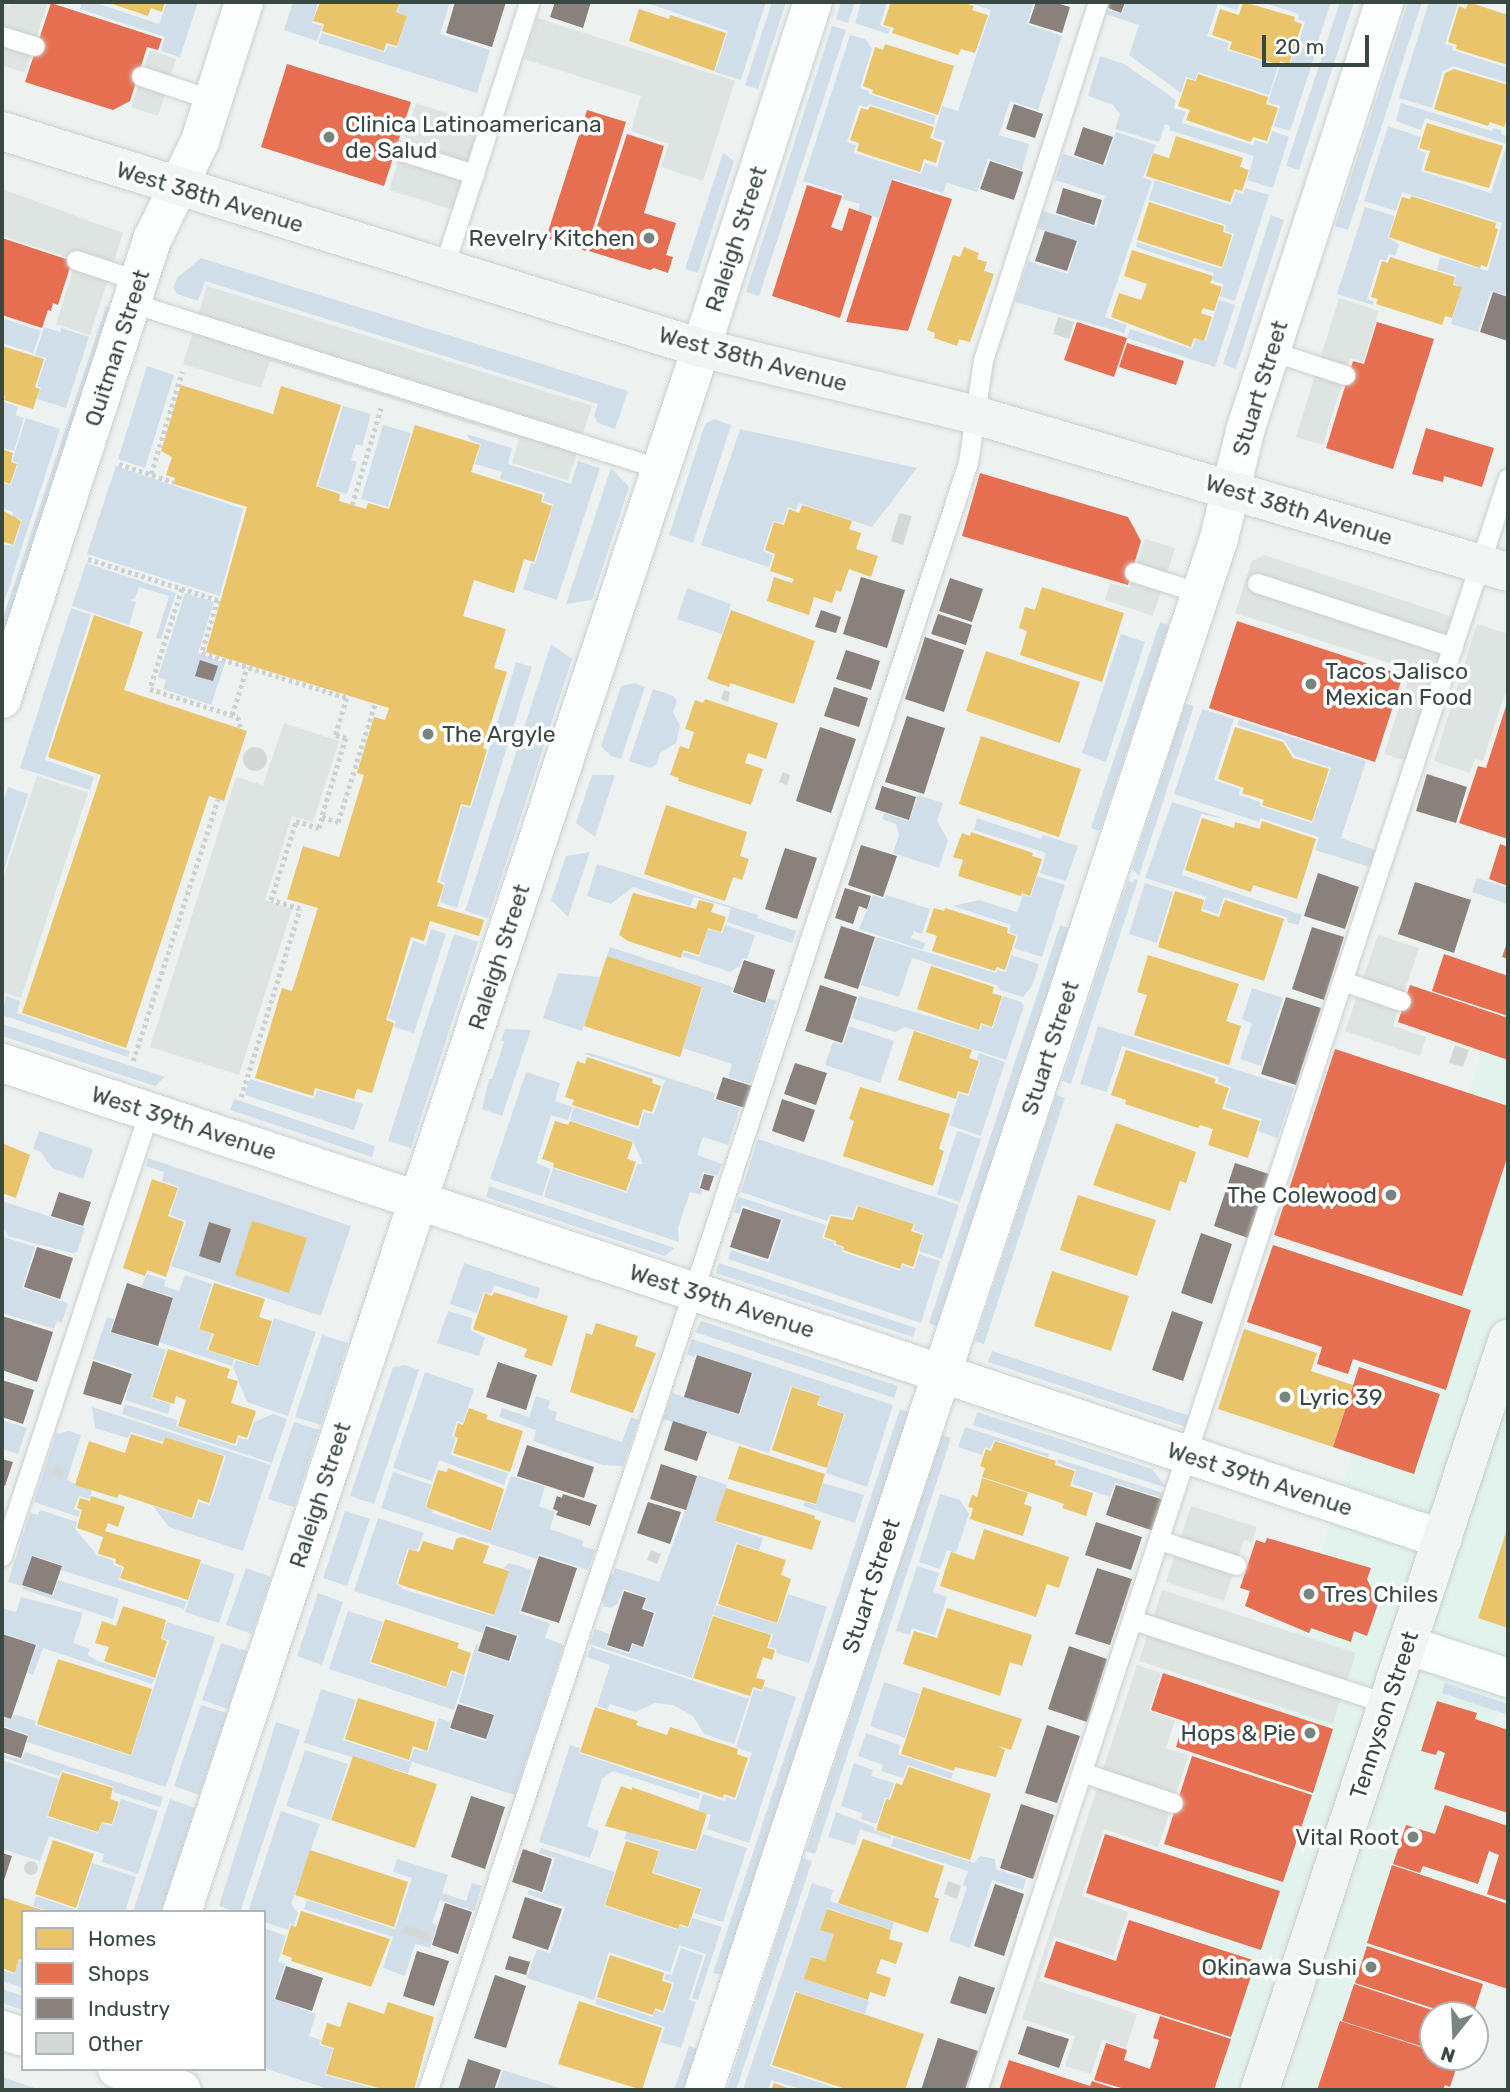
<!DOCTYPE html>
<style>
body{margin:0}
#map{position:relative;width:1510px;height:2092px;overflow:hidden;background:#edf2f1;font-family:Rubik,sans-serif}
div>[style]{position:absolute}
.commercial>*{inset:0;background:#e2f3ed}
.green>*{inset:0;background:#d0deea}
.parking>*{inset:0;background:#dee4e2}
.homes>*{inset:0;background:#e9c46a}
.shops>*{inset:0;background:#e76f51}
.industry>*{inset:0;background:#8a817c}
.building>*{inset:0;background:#d3d9d7}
.round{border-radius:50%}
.path>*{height:4.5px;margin-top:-2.25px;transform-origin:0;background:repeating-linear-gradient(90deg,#cbd2d1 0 3.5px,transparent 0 7px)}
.roads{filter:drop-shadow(0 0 2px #cbd0cf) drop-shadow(0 0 2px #cbd0cf)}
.lane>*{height:19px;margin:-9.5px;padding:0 9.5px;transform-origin:9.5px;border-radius:9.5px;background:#fcfdfd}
.street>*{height:38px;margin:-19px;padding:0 19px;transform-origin:19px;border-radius:19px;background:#fcfdfd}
.secondary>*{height:38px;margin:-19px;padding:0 19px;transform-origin:19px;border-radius:19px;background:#f1f6f5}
.dots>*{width:19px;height:19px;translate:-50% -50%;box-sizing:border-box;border:4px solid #fff;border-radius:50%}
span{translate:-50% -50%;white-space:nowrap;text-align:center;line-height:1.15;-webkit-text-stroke:7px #fff;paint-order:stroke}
.poi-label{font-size:23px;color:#394843}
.left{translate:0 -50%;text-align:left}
.right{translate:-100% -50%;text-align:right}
.street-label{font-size:23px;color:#394843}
.frame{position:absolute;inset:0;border:4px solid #394843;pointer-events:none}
.legend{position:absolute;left:21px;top:1910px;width:245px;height:161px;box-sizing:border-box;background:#fff;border:2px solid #b0b6b4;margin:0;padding:9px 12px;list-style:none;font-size:21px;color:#394843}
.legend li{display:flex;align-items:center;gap:14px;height:35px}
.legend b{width:35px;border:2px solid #b0b6b4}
.north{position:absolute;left:1419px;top:2001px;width:70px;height:70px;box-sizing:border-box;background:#fff;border:2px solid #b0b6b4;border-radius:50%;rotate:198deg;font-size:19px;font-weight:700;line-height:28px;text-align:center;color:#394843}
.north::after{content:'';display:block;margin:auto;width:24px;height:32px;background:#788480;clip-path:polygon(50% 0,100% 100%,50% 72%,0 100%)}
.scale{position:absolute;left:1262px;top:35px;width:107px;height:32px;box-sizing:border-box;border:4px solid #394843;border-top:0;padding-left:9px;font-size:21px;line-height:24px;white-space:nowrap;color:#394843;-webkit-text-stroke:5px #fff;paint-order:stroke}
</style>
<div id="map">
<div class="commercial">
<i style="clip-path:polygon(1508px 970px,1508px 1684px,1375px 2090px,1148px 2090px)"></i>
</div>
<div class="green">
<i style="clip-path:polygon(82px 2px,93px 2px,159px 24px,167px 2px,198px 2px,180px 57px,161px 51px,165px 37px,80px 9px)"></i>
<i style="clip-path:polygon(293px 2px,318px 2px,312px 23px,322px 26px,317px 41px,284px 30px)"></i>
<i style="clip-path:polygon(400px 2px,450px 2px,440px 34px,490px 50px,477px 93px,318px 43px,322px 33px,385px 52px,388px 45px,397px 48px,407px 16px,397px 12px)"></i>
<i style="clip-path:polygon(644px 2px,766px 2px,741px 80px,715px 72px,728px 31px)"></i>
<i style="clip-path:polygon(772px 2px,786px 2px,758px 89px,745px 85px)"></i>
<i style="clip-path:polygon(841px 2px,855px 2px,848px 23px,836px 19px)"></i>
<i style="clip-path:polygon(861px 2px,887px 2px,880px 25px,890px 29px,888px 34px,855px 23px)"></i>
<i style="clip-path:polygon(967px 2px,1034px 2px,1027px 24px,1062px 36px,1038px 110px,1010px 101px,999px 135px,1029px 144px,1022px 170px,988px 159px,977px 192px,947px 183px,943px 193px,893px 179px,879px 218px,858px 211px,860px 204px,842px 199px,844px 194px,803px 181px,850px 35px,865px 39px,872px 49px,860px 88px,869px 91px,869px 94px,936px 116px,934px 125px,869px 104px,867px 107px,859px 105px,847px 142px,856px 145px,854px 153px,921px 174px,925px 163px,937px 167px,945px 141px,933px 137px,942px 106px,958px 111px,991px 10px)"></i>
<i style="clip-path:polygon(1126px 2px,1240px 2px,1237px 10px,1218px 4px,1207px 36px,1229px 43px,1227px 50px,1278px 66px,1269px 95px,1198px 72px,1195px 80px,1186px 77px,1181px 93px,1129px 55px,1139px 25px,1105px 14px,1106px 9px,1122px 14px)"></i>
<i style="clip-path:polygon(1261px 2px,1331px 2px,1316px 47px,1299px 42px,1305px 22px,1298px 19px,1299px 14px)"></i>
<i style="clip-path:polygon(1340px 2px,1354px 2px,1299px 170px,1286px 166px)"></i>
<i style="clip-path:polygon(1408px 2px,1422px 2px,1348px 230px,1335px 226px)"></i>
<i style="clip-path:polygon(1429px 2px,1467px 2px,1465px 5px,1458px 3px,1445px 44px,1453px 46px,1452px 50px,1508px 68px,1508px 83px,1453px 66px,1443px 71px,1432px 108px,1399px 98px)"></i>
<i style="clip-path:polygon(832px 26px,846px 30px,759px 296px,746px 292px)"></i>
<i style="clip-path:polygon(1296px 45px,1316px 52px,1290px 131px,1274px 126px,1280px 106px,1268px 102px,1280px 65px,1289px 67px)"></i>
<i style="clip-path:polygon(1100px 56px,1124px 64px,1176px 100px,1174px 108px,1186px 112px,1182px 123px,1253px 145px,1255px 140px,1268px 144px,1272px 131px,1289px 137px,1273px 188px,1247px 180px,1254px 156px,1169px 130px,1170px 126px,1165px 124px,1159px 142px,1115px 129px,1120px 114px,1113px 105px,1088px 96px)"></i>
<i style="clip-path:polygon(1401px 103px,1492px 131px,1493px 128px,1501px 130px,1501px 134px,1508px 136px,1508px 296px,1491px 291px,1478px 332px,1451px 324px,1462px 287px,1454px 284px,1456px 275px,1437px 270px,1440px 257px,1488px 271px,1502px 223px,1402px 192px,1396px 211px,1364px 201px,1388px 126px,1421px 137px,1417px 149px,1426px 153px,1421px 171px,1491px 193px,1507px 144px,1425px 118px,1421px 130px,1396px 121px)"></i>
<i style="clip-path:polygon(1116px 132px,1156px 145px,1143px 177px,1152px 181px,1105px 317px,1127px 325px,1124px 333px,1015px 302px,1028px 261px,1068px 274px,1078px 242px,1037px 228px,1043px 211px,1096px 227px,1105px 196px,1055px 180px,1063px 154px,1105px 166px)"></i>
<i style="clip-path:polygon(723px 153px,734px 161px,698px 273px,685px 269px)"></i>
<i style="clip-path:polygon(1155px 180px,1231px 205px,1236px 192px,1243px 194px,1245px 188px,1269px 195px,1235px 301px,1220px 296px,1224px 284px,1212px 280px,1214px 273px,1136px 247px,1137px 242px,1222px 269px,1234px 234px,1225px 231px,1226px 225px,1149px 200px)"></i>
<i style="clip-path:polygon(1365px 207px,1395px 216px,1388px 237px,1399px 245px,1395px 256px,1389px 254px,1386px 261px,1380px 259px,1367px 299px,1374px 302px,1373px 305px,1337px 294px)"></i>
<i style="clip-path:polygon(1271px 215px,1284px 220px,1236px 369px,1223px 364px)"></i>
<i style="clip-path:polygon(201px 258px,628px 391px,615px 429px,598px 423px,594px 416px,598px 404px,205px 281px,198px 301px,177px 294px,173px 288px,177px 278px)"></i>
<i style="clip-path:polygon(1219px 300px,1235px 305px,1215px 367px,1127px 338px,1130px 329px,1192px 349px,1196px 339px,1206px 341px)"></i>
<i style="clip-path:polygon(106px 306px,116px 309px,2px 652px,2px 621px)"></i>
<i style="clip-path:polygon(2px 318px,41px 331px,33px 353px,2px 343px)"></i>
<i style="clip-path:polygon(44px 327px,60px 332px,61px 328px,89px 337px,66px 408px,37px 399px,41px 388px,37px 386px,46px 358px,35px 355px)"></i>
<i style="clip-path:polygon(147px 366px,174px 375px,145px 468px,118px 459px)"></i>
<i style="clip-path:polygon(2px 401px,18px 407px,16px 415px,24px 418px,14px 451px,2px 448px)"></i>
<i style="clip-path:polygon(343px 406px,371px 414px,362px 446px,356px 444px,351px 460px,357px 462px,347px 494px,318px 486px)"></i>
<i style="clip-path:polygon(26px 418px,60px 429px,2px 609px,2px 549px,3px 544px,14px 546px,22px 520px,12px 517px,13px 512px,2px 508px,2px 491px,4px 483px,11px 485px,18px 463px,12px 461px)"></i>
<i style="clip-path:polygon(714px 419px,731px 425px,693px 543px,669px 535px,705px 424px)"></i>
<i style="clip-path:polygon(383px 425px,411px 433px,388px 507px,361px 499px)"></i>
<i style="clip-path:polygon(740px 429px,917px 468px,872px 527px,799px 503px,796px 510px,788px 507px,783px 523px,773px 521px,763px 551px,773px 555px,769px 567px,701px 545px)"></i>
<i style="clip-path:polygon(466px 434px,512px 448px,508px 464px,571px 484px,578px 461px,600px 468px,557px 600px,523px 589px,531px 563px,535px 564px,553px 504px,543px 501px,545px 493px,500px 479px,502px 472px,475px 464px,481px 444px,470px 440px)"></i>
<i style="clip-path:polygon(116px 466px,243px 509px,220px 596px,87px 554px)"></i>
<i style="clip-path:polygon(611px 468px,629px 487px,592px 600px,566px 604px)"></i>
<i style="clip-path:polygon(86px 563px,176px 593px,161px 639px,156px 638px,169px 596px,139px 587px,135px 598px,130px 600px,136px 602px,129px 625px,72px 606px)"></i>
<i style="clip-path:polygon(687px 588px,731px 604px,722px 634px,677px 619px)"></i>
<i style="clip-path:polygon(185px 593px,214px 602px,198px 653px,225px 663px,211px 705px,163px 689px,166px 680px,158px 677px)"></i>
<i style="clip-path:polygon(71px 608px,91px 615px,45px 760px,94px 777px,90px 790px,20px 768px)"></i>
<i style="clip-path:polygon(1160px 622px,1169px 625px,1100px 831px,1091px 828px)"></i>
<i style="clip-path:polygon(1121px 634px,1145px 642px,1106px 762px,1082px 753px)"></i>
<i style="clip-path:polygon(551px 644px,572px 659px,488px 918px,465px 911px)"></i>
<i style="clip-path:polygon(516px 662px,532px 667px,457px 908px,440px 902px,445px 883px,440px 881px,462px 806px,471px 808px)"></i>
<i style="clip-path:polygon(634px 683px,645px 687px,621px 759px,611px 756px,601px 746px,621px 686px)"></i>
<i style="clip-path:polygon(653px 689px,674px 696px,677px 702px,673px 712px,680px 726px,676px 743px,660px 753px,657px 764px,650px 768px,629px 761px)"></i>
<i style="clip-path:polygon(1185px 703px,1194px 706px,1139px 876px,1132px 869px)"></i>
<i style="clip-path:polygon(1202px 709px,1234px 719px,1214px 780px,1240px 789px,1239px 795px,1260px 802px,1260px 806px,1312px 823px,1331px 768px,1295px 756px,1284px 740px,1237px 725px,1239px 720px,1366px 761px,1341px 838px,1378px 851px,1373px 868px,1315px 850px,1319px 837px,1260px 818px,1259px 822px,1174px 794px)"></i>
<i style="clip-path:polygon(592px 775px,615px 775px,595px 837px,576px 823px)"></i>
<i style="clip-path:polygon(8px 787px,28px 794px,2px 876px,2px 805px)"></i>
<i style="clip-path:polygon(918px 795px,943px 803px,937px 821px,948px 840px,939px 868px,893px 853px,899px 835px,896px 824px,882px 819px,884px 813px,909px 821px)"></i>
<i style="clip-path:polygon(1172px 802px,1229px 820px,1201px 814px,1182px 875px,1302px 915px,1298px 925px,1287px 922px,1288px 918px,1224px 897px,1218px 914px,1202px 909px,1206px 897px,1145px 878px)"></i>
<i style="clip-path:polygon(977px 818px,1041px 839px,1043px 835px,1078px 846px,1066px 881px,1040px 873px,1046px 853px,974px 830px)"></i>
<i style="clip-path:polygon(590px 852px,568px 917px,551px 900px,566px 856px)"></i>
<i style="clip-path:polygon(597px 864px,758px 915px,757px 918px,796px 931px,792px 943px,727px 922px,731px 908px,694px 897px,690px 906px,633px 887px,611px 904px,587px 896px)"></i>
<i style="clip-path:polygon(1037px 876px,1065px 885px,1042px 957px,1014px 948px,1018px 936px,1009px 932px,1011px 925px,953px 906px,979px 900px,1017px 912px,1023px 895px,1031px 897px)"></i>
<i style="clip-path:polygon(1477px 878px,1508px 888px,1508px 904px,1472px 892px)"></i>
<i style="clip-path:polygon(1134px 879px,1138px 880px,1071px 1084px,1062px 1081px,1128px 881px,1133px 883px)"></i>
<i style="clip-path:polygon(1145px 883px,1173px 892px,1157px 943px,1129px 934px)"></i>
<i style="clip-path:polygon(873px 895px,884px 899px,886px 895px,930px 909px,922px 934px,914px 931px,911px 938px,925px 943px,923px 950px,859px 929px)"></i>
<i style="clip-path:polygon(725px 925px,755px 935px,747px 959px,742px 958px,740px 966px,730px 972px,682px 956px,684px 952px,699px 957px,708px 929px,722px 933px)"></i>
<i style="clip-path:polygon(1060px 925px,1069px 928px,937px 1326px,929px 1323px)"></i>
<i style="clip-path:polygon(431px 929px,446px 934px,414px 1033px,394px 1027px,396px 1021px,388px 1018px,413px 941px,426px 945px)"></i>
<i style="clip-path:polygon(454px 934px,478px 942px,411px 1148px,388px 1141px)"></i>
<i style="clip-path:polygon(876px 937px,996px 973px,997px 970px,1006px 972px,1011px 955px,1039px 964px,1032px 986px,1023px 997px,1000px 990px,997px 985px,912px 958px,899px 997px,861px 985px)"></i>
<i style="clip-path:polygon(610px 947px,733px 987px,731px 993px,765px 1004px,768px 998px,776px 1001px,750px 1084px,728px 1077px,732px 1064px,683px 1048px,703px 987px,607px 956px)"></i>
<i style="clip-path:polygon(558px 973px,600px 977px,582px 1031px,543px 1018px)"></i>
<i style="clip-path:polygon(1252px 988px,1283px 998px,1261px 1066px,1240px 1059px,1252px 1023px,1242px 1019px)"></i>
<i style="clip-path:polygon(6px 996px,20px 1001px,17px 1013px,130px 1051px,128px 1057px,2px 1015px)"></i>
<i style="clip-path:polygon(859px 996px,980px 1031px,982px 1025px,993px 1028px,1003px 996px,1021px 1002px,1024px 1006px,1006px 1060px,905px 1027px,895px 1032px,852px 1018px)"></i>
<i style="clip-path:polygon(2px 1024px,165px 1077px,155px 1086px,2px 1036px)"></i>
<i style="clip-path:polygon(849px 1026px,894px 1041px,880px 1083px,825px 1065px,833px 1042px,843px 1045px)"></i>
<i style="clip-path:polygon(1098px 1026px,1294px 1088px,1278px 1138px,1258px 1131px,1262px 1119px,1225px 1107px,1231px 1087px,1218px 1082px,1219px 1077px,1122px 1046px,1107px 1092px,1080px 1084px)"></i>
<i style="clip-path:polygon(505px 1029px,531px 1030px,502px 1116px,482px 1109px,489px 1079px,492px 1079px,504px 1042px,501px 1040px)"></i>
<i style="clip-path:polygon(582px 1053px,590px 1053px,715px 1093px,714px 1099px,740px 1108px,728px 1145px,703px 1137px,697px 1155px,722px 1164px,717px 1176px,703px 1172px,698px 1188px,703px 1190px,701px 1195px,690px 1192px,678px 1228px,679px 1242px,544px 1197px,553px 1168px,627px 1193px,637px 1164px,643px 1164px,633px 1141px,570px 1120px,574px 1107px,639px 1129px,644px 1112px,654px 1114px,665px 1080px)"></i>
<i style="clip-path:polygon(979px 1053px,1005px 1062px,981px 1136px,949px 1125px,959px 1093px,969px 1096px,980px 1061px,977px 1059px)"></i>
<i style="clip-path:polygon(526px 1072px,560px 1083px,555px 1101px,573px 1107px,568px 1120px,551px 1115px,536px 1163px,551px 1169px,542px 1196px,490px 1179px)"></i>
<i style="clip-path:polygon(250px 1079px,314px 1099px,317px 1090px,363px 1104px,354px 1130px,245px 1095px)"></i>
<i style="clip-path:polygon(1056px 1095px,1065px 1098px,984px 1344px,975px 1341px)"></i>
<i style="clip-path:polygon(234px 1099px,375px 1146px,372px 1157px,230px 1110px)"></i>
<i style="clip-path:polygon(39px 1131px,93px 1149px,83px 1179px,52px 1168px,41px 1152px,33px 1149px)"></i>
<i style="clip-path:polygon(957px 1131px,981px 1139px,960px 1202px,937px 1194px)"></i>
<i style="clip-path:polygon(758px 1139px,959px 1205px,942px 1259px,919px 1251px,924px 1234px,913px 1230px,915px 1224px,857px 1205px,852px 1218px,830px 1214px,827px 1221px,741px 1192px)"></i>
<i style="clip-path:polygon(148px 1158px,351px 1226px,321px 1316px,171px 1266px,186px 1221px,170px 1215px,179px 1187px,162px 1181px,164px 1172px,146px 1166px)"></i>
<i style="clip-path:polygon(489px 1186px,675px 1248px,665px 1256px,486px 1197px)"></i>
<i style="clip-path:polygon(739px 1197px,826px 1225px,822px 1238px,835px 1242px,834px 1245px,843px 1248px,842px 1252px,900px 1271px,902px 1265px,914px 1269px,919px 1254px,940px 1261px,921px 1323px,728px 1259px,731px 1250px,769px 1262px,783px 1220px,742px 1205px,739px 1214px,734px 1212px)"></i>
<i style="clip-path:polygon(2px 1201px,85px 1228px,77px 1252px,71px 1253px,8px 1236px,2px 1226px)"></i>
<i style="clip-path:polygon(4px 1237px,35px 1247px,22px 1288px,68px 1303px,62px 1323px,57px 1321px,54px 1329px,2px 1313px)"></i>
<i style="clip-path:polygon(464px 1263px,540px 1288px,537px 1299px,494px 1285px,491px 1294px,484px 1292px,477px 1313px,450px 1304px)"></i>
<i style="clip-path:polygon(719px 1263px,916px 1328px,913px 1337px,716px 1273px)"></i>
<i style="clip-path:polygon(147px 1274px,166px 1280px,164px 1286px,179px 1291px,185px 1275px,212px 1284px,198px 1329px,212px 1334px,207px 1350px,234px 1359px,232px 1366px,159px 1342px,174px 1297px,141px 1287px)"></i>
<i style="clip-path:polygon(448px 1311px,472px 1318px,471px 1330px,485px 1338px,479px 1356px,437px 1343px)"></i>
<i style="clip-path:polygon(107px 1317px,114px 1319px,110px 1332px,166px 1350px,151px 1398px,171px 1404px,168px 1414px,125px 1400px,133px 1372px,93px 1359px)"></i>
<i style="clip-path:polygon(274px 1318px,316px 1332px,288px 1416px,247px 1402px,233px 1367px,236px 1360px,258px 1367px)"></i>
<i style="clip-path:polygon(701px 1321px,898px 1386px,894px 1398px,695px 1332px)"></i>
<i style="clip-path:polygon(322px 1335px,348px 1343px,321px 1425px,295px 1417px)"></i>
<i style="clip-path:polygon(692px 1339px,893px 1405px,867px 1487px,826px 1473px,845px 1414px,818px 1404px,820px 1395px,791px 1386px,769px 1453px,663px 1419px,672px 1393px,740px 1415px,753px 1373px,696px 1354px,694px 1357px,687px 1354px)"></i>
<i style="clip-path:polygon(992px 1351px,1190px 1416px,1186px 1427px,988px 1362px)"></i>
<i style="clip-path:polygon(405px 1365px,419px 1370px,374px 1504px,350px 1496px,393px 1367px)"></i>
<i style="clip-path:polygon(425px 1372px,474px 1389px,463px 1423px,457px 1421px,452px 1436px,456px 1438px,451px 1455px,508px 1473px,504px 1485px,439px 1460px,432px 1481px,393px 1468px)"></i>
<i style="clip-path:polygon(536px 1396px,550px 1401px,548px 1409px,557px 1412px,555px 1420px,622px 1442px,631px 1417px,639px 1420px,623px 1466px,603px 1465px,533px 1441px,536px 1430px,499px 1417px,502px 1408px,529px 1417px)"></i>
<i style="clip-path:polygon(125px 1404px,177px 1420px,176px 1426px,236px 1446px,239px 1438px,248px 1440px,254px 1422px,273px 1414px,287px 1419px,272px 1463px,122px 1414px)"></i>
<i style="clip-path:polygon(92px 1407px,271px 1465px,243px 1551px,169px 1527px,153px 1506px,193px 1519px,199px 1502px,210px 1505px,226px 1456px,165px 1437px,163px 1442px,131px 1432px,128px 1438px,95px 1428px)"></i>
<i style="clip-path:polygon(900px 1409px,909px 1412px,722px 1975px,713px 1973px)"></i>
<i style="clip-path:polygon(977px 1412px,1152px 1469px,1167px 1488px,973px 1425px)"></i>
<i style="clip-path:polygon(2px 1420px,27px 1428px,18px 1454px,2px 1449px)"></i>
<i style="clip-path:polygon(294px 1422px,319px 1430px,294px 1507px,268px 1499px)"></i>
<i style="clip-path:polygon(965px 1427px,1049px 1454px,1048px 1457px,994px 1440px,990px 1449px,985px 1447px,982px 1455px,958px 1447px)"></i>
<i style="clip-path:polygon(69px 1431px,81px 1435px,67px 1480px,92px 1491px,90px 1499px,79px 1496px,74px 1509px,80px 1511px,79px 1517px,34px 1502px,56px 1434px)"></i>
<i style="clip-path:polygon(942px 1435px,951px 1438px,815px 1854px,806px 1851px)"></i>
<i style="clip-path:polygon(1058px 1459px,1166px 1494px,1165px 1499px,1115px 1483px,1110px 1497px,1072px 1484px,1076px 1470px,1057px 1463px)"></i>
<i style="clip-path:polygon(393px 1472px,432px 1485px,425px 1507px,433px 1510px,432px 1513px,491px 1532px,511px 1476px,545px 1487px,539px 1506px,555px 1512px,550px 1529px,584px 1541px,582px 1546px,595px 1550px,588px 1570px,539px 1554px,537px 1559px,381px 1508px)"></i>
<i style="clip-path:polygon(698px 1475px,727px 1485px,715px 1522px,763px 1538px,759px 1550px,736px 1543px,692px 1678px,590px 1644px,595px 1629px,609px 1634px,606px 1646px,629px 1654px,633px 1644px,644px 1648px,656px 1612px,644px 1608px,647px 1597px,623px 1589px,618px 1604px,610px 1608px,604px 1606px,601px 1597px,609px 1574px,613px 1575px,615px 1568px,659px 1582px)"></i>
<i style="clip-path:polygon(823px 1483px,864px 1495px,855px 1523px,803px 1506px,805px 1502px,816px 1505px)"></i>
<i style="clip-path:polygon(940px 1494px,960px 1500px,969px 1514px,956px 1553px,947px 1550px,940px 1569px,919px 1562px)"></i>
<i style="clip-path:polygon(40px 1510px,77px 1522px,75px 1529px,97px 1555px,114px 1561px,113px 1565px,122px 1568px,119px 1580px,187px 1602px,184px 1609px,61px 1570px,62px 1565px,32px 1555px,22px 1586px,8px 1582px,30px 1513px,38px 1515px)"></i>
<i style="clip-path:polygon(345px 1511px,370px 1519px,347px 1586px,323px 1578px)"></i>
<i style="clip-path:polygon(378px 1518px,424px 1533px,417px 1551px,408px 1548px,396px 1584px,405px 1590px,494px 1616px,509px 1570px,503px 1568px,509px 1563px,532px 1570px,519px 1613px,550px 1623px,545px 1638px,564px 1645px,515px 1795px,410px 1761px,414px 1749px,428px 1752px,439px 1718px,451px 1722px,449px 1729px,486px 1741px,495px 1714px,459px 1702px,476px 1644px,479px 1645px,477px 1652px,510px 1662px,519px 1636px,486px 1624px,483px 1633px,354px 1591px)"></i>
<i style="clip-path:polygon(201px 1563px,235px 1574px,219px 1623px,185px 1612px)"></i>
<i style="clip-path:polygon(917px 1566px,939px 1573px,933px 1592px,947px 1597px,935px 1635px,912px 1628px,910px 1635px,896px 1631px)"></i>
<i style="clip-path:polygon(246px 1568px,271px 1577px,252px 1634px,226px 1625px)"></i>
<i style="clip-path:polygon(58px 1580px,119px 1599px,113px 1619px,22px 1589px,24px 1586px,53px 1595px)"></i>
<i style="clip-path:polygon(318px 1593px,343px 1602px,322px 1665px,297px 1656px)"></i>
<i style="clip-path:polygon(788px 1594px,827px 1607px,809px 1663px,776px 1653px,777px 1649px,769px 1647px,773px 1635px,713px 1615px,717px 1605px,778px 1624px)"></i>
<i style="clip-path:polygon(21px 1597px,83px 1613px,73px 1643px,90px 1649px,88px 1655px,98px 1661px,154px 1679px,152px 1684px,43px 1648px,33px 1675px,27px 1673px,37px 1645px,2px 1634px,2px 1608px,16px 1612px)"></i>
<i style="clip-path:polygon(348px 1611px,383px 1622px,369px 1663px,446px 1688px,452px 1672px,465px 1676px,454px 1710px,329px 1669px)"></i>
<i style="clip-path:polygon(167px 1622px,215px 1637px,166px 1787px,27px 1742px,29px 1735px,2px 1726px,2px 1716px,12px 1720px,14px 1714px,36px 1721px,35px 1725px,131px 1756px,169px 1641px,162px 1638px)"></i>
<i style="clip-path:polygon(221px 1643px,247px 1651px,228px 1709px,202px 1700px)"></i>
<i style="clip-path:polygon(591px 1647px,749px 1699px,734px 1744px,704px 1734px,693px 1716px,673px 1705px,655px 1703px,635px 1712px,610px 1704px,607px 1709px,597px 1706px,610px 1665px,587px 1657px)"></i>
<i style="clip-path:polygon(884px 1682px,920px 1694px,905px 1738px,870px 1726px)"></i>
<i style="clip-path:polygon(1445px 1683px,1508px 1704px,1508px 1715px,1442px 1693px)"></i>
<i style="clip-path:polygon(764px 1686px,796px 1697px,749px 1843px,707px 1829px,711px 1815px,698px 1811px,703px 1794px,724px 1801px,726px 1797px,736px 1800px,752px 1753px,736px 1747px,754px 1689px,762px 1692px)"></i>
<i style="clip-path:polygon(321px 1689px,356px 1700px,343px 1740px,412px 1762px,408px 1773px,304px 1743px)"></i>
<i style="clip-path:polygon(201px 1705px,227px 1713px,199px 1795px,174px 1786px)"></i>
<i style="clip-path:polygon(276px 1722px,300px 1730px,240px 1912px,236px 1912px,219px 1906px)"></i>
<i style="clip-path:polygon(866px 1733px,900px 1745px,898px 1754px,953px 1773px,951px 1779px,908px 1765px,903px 1778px,881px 1771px,883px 1765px,858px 1756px)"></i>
<i style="clip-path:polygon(570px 1745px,580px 1748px,579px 1753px,700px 1793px,699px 1799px,613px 1771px,602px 1779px,587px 1826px,599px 1831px,590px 1858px,539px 1842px)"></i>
<i style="clip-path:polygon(305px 1750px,348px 1764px,330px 1820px,286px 1806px)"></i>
<i style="clip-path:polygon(25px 1752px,163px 1797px,160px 1807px,113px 1792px,114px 1787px,62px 1770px,59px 1776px,2px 1757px,2px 1754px,22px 1760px)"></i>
<i style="clip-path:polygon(2px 1760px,59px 1779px,47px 1817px,98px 1833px,102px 1823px,112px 1826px,121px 1799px,158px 1811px,138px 1874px,102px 1862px,104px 1854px,49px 1836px,40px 1861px,2px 1849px)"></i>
<i style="clip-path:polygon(854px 1763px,873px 1770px,871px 1776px,894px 1783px,889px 1799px,885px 1798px,877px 1824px,861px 1819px,862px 1813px,841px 1806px)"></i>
<i style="clip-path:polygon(170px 1799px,195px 1808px,161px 1912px,133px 1912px)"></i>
<i style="clip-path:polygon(281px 1811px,320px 1824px,291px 1904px,298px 1913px,294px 1925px,290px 1924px,288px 1930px,264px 1922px,264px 1912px,248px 1912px)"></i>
<i style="clip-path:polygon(836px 1812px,874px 1827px,874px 1830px,891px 1836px,890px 1839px,860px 1829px,855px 1845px,828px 1837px)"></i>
<i style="clip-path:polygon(627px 1831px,683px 1849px,697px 1851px,703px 1834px,747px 1848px,723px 1922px,694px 1913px,702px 1888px,653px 1872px,660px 1850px,624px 1839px)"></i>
<i style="clip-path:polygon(894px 1837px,974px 1863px,980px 1856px,995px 1859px,996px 1869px,1026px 1879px,1023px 1890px,992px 1880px,970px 1948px,949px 1941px,967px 1887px,963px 1885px,968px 1871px,891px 1846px)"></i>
<i style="clip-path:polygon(541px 1848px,615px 1872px,604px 1906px,678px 1930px,680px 1926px,689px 1928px,692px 1918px,722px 1927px,698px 2000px,692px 1998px,706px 1954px,679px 1945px,670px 1972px,609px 1952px,594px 2000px,527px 1978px,537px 1949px,550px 1953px,565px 1907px,527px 1894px,529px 1890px,543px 1894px,555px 1858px,539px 1853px)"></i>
<i style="clip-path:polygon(803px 1858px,812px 1861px,736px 2090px,727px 2090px)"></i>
<i style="clip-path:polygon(397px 1859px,448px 1875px,442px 1893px,466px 1901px,472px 1883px,482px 1886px,474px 1911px,440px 1900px,432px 1923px,437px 1925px,430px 1948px,415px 1944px,405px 1976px,383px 1968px,393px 1937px,304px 1909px,307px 1900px,395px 1929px,412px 1878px,393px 1872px)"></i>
<i style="clip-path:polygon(92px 1863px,136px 1877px,125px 1912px,52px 1912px,33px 1906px,36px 1896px,77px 1910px)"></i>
<i style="clip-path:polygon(812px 1883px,833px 1890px,830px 1901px,894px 1922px,892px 1930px,827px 1908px,820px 1929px,834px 1934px,825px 1961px,811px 1956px,804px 1979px,869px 2001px,865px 2014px,795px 1991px,770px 2066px,841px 2090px,804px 2090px,771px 2080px,768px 2090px,743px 2090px)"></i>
<i style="clip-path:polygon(264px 1928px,286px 1936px,278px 1962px,285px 1964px,274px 1999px,316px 2014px,309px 2036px,321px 2040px,319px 2045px,333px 2049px,325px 2075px,380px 2090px,331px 2090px,264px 2068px)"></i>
<i style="clip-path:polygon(681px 1948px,703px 1956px,689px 2000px,696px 2002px,681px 2048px,660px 2042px,665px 2027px,595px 2004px,597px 1998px,653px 2017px,655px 2010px,664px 2013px,674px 1983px,664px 1979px,666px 1974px,672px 1975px)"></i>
<i style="clip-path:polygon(19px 1961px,23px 1962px,23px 1988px,2px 1981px,2px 1970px,15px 1974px)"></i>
<i style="clip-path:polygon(2px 1989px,23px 1996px,23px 2010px,2px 2003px)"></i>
<i style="clip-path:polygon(689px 2046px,698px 2049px,684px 2090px,674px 2090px)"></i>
<i style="clip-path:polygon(503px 2070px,566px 2090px,496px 2090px)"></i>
<i style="clip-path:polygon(2px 2077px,41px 2090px,2px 2090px)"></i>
</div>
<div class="parking">
<i style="clip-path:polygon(11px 2px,48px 2px,25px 73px,2px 65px,2px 3px,10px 6px)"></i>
<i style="clip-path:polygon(537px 18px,735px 81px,703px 181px,661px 167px,669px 144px,631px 131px,641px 96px,524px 59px)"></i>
<i style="clip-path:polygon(150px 50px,176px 59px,158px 116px,131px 107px)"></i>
<i style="clip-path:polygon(416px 103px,480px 124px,453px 210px,389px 190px)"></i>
<i style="clip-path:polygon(2px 189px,123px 233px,90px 335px,56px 324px,76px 260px,2px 236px)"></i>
<i style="clip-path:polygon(207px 286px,592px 406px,568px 480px,512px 463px,519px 439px,270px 361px,261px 388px,183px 364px)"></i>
<i style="clip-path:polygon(1339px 298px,1379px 311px,1363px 362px,1350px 358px,1323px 445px,1296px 437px)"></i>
<i style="clip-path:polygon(1145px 539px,1175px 548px,1153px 616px,1105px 600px,1110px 583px,1129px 588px)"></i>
<i style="clip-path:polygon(1264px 555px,1454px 617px,1407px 761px,1384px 754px,1411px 670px,1235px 613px,1252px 561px)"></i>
<i style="clip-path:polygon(1477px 624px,1508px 634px,1508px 693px,1505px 693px,1483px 761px,1475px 759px,1470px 773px,1434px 761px)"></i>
<i style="clip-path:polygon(284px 723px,339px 741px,313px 822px,292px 816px,265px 900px,292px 909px,239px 1075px,150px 1047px,236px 777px,263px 785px)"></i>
<i style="clip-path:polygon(37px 776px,88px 793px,21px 998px,2px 992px,2px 882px)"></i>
<i style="clip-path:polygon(1378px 935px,1419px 948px,1393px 1026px,1426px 1037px,1420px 1056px,1345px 1031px)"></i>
<i style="clip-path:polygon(1191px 1506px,1257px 1527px,1252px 1542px,1244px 1540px,1224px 1601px,1166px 1582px)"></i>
<i style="clip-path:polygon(1162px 1590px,1356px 1653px,1333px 1724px,1139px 1661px)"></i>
<i style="clip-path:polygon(1137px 1665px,1161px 1673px,1149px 1711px,1175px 1720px,1166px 1748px,1189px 1755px,1158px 1847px,1104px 1829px,1082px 1896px,1128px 1912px,1113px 1956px,1054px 1936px,1039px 1981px,1137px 2014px,1126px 2048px,1102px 2040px,1091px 2074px,1065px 2066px,1075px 2036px,1022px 2019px)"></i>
</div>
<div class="homes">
<i style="clip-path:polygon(106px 2px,165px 2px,162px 12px,151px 8px,148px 16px)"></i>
<i style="clip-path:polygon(320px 2px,399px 4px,396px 12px,407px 16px,397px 46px,386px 43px,384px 51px,322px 31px,324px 24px,313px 21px)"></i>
<i style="clip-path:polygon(891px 2px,960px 2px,974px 6px,972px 10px,988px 15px,975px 53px,961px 49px,958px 55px,892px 33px,894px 28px,883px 25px)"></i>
<i style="clip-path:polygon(1243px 2px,1295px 17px,1294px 21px,1302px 24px,1289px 64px,1280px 61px,1279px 65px,1229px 49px,1232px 42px,1212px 35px,1220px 9px,1239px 15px)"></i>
<i style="clip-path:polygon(1468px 2px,1508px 15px,1508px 65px,1456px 49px,1457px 45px,1448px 42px,1459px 6px,1466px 9px)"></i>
<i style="clip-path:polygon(639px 9px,669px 19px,670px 15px,726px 33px,714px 71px,629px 41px)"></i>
<i style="clip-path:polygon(885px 44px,954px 66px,938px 115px,872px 93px,873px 90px,863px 86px,875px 47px,883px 50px)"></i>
<i style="clip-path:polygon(1454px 69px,1508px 85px,1508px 114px,1504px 127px,1490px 122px,1488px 126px,1434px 109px,1445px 73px)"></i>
<i style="clip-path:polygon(1198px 74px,1268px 97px,1266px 104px,1278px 108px,1267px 141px,1253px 137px,1251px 142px,1186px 120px,1190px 110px,1178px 106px,1187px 79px,1196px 81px)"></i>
<i style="clip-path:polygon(870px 106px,934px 127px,930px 138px,942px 143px,936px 163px,924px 159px,920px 172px,857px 151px,859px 143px,850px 140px,861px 108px,868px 110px)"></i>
<i style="clip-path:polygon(1427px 123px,1503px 146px,1489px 188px,1424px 170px,1430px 151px,1419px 148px)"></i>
<i style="clip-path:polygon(1176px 136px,1243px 158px,1240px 167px,1249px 170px,1242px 191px,1235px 189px,1230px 202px,1146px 176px,1153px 153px,1169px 158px)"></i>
<i style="clip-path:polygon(1411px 196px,1496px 223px,1495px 228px,1498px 229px,1487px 267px,1481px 265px,1480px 268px,1389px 237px,1402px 197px,1410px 199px)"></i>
<i style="clip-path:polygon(1149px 202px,1224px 226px,1223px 232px,1232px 235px,1222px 267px,1137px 240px)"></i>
<i style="clip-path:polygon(964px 247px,979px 253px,977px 259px,987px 262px,984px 271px,994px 274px,970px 342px,959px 339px,957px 346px,934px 338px,935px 333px,927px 330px,953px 255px,960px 257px)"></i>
<i style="clip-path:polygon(1132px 250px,1213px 276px,1210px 283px,1222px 287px,1214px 311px,1203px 308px,1201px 313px,1212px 317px,1204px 341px,1194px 338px,1191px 347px,1111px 317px,1119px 293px,1141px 300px,1147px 284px,1124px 276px)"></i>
<i style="clip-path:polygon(1390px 257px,1455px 277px,1453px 285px,1462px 287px,1452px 318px,1445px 316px,1442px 325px,1376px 304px,1378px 299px,1371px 297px,1382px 261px,1388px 263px)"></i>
<i style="clip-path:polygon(2px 346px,44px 359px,35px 387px,40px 389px,33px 409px,4px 400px,5px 396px,2px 395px)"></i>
<i style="clip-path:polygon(181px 385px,273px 414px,281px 386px,341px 405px,316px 486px,340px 494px,339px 501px,366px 509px,368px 503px,389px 509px,415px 425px,480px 445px,471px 472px,543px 495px,541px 502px,552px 506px,534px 562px,524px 559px,514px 593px,474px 580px,463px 616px,506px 629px,494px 668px,507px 672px,483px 748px,487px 750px,470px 806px,461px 804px,437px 882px,444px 885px,437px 906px,484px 920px,479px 936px,430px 921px,424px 941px,411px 937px,386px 1020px,394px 1023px,372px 1093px,357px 1089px,354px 1099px,315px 1088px,313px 1096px,255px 1078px,282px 988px,292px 991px,318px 908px,287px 899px,303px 846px,339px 857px,364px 775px,357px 773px,374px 717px,385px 720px,389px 708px,206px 652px,247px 507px,174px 484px,175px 478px,166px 475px,172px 457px,161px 451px)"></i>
<i style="clip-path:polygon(2px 449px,13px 453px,11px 462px,17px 464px,10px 484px,2px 481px)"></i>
<i style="clip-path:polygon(802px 505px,852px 521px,849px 529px,861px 533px,856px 549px,878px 556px,871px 577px,849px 569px,841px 592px,836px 590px,832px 603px,814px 597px,809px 615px,767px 601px,774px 577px,792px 583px,794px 579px,770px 571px,775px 554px,765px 550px,774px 522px,784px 525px,789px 509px,799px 513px)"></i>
<i style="clip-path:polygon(2px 510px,21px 521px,13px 545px,2px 541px)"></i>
<i style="clip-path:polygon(1042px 587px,1124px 613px,1102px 682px,1020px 655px,1027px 631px,1019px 628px,1025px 607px,1035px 610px)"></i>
<i style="clip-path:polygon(731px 610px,815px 641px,794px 704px,730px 683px,729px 687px,707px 679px)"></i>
<i style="clip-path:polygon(94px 615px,143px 632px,124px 690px,247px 731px,224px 801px,209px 796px,126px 1048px,22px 1013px,101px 775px,48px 757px)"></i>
<i style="clip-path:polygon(986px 651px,1080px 682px,1060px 743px,966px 711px)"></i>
<i style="clip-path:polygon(705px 699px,778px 723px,766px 759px,748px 753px,745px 763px,763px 769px,751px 805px,678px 781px,679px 778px,670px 775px,680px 746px,689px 749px,694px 732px,685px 729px,695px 700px,703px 703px)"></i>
<i style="clip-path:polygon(1235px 727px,1283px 742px,1293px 758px,1329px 769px,1312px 821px,1262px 805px,1264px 800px,1242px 793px,1244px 788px,1218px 779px)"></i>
<i style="clip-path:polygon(981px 736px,1081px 769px,1059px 837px,959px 804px)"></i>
<i style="clip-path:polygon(666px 805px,747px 832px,740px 856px,749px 859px,742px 880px,733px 877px,725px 901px,644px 874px)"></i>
<i style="clip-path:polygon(1202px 818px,1234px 828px,1235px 822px,1260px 829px,1262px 821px,1316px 839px,1297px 899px,1253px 885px,1251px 892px,1185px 870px)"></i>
<i style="clip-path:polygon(971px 832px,1033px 853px,1032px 856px,1042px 859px,1030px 896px,1022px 893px,1021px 896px,958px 876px,963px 860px,953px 857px,962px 833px,970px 836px)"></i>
<i style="clip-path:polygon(1175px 891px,1204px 900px,1201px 911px,1219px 917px,1225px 900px,1284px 919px,1264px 981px,1158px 947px)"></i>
<i style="clip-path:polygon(633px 893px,696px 909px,699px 900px,714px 904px,711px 912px,726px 917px,721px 932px,708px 928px,699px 955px,683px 950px,681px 958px,628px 941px,619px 935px)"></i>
<i style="clip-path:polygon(934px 908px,944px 911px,945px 908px,1008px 928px,1007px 933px,1016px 936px,1005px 970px,997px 967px,995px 971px,932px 951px,937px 936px,926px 932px)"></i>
<i style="clip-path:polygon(1148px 955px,1239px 984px,1226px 1021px,1241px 1026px,1229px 1065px,1134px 1035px,1147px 995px,1137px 992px)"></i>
<i style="clip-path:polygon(607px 956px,702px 987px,680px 1057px,584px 1026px)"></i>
<i style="clip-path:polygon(931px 966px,994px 987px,992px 993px,1002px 996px,992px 1027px,981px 1023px,979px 1030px,917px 1009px)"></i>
<i style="clip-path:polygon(914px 1031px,972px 1050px,969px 1058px,979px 1061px,968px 1094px,958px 1091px,956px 1099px,898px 1080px)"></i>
<i style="clip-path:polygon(1126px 1050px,1216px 1079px,1214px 1083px,1229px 1088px,1222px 1109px,1260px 1121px,1248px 1158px,1208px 1145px,1213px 1129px,1200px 1125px,1198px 1128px,1125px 1104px,1126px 1100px,1111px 1095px)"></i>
<i style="clip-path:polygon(587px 1057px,653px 1079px,652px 1083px,661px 1086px,652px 1112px,643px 1109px,638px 1126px,572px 1105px,574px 1100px,565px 1097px,577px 1061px,585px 1064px)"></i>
<i style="clip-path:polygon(860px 1087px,950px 1114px,939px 1149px,944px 1151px,933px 1186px,843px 1156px,854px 1121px,849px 1119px)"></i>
<i style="clip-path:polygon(555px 1121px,568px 1125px,570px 1121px,633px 1142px,627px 1159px,636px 1162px,626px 1191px,553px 1167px,554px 1163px,542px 1159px)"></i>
<i style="clip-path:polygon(1116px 1123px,1196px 1152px,1186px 1183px,1180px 1181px,1170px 1211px,1093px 1185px)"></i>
<i style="clip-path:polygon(2px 1143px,30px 1155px,16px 1198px,2px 1193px)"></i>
<i style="clip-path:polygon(152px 1179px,178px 1188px,168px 1216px,184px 1222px,166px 1277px,147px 1270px,145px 1276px,123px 1268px)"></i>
<i style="clip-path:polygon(1078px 1195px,1156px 1220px,1137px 1276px,1060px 1250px)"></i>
<i style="clip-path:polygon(858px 1206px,914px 1224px,911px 1231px,923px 1235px,913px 1267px,902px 1263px,900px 1269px,843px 1250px,844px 1247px,836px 1244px,836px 1241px,824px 1237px,831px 1216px,853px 1220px)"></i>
<i style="clip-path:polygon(252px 1221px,307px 1238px,289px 1293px,235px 1275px)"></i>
<i style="clip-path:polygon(1052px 1271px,1129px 1296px,1111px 1351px,1034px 1326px)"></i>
<i style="clip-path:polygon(214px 1283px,265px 1299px,259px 1317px,272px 1321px,258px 1366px,208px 1350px,214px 1334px,199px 1329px)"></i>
<i style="clip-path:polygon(494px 1292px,568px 1316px,552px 1366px,524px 1357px,527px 1349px,473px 1329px,485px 1293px,492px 1296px)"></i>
<i style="clip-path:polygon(596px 1323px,638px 1336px,635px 1346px,656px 1353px,633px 1413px,570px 1392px,586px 1333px,592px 1335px)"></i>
<i style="clip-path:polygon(1244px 1329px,1317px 1353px,1311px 1371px,1353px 1385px,1333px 1447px,1218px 1409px)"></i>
<i style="clip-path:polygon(168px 1349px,230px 1369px,227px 1378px,238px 1381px,231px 1403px,256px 1411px,247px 1438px,238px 1435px,235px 1444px,178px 1426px,186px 1400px,176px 1396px,174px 1404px,152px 1397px)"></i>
<i style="clip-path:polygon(792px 1387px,820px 1396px,817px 1405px,844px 1414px,827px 1468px,772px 1450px)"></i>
<i style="clip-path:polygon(469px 1408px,488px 1415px,486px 1419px,523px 1431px,510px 1472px,453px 1453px,458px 1438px,454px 1436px,458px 1423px,463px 1425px)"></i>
<i style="clip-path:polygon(131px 1434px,163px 1444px,165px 1437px,224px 1456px,209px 1503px,198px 1499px,192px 1518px,119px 1494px,117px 1498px,75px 1485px,89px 1441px,125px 1453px)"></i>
<i style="clip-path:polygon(995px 1441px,1056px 1461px,1055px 1465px,1075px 1471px,1070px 1486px,1093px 1493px,1086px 1516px,1062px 1508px,1064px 1504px,1044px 1497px,982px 1477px,985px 1468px,980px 1466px,986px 1449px,991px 1451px)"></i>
<i style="clip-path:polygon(739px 1446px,825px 1474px,816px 1504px,728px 1479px)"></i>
<i style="clip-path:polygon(448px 1468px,504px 1489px,491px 1531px,426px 1507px,438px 1470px,447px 1472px)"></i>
<i style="clip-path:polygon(982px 1478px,1028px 1493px,1024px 1504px,1032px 1507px,1023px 1536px,970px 1519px,973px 1508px,968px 1507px,972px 1495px,977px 1497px)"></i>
<i style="clip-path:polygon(726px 1488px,815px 1516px,814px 1519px,821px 1521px,812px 1550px,715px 1521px)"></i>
<i style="clip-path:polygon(91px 1496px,125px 1507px,118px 1527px,108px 1523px,105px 1531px,201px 1560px,188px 1600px,120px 1578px,124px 1567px,115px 1563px,116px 1559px,98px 1554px,103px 1537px,77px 1528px,82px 1510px,77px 1508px,80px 1498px,90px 1501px)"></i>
<i style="clip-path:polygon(1508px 1526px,1508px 1628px,1478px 1618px)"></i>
<i style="clip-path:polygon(984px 1529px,1069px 1557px,1059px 1588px,1047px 1584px,1036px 1617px,940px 1586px,951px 1552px,974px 1560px)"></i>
<i style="clip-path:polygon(462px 1537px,489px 1546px,483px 1563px,509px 1571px,494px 1615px,398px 1584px,409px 1549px,419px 1552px,423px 1541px,453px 1550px,456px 1539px)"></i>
<i style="clip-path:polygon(737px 1544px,786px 1560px,781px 1575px,791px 1579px,777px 1623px,718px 1604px)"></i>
<i style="clip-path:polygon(123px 1606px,166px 1620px,161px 1639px,167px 1641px,155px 1678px,104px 1661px,109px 1647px,95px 1643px,102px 1621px,116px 1626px)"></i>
<i style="clip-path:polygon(947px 1608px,1032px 1635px,1022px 1666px,1010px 1662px,1000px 1696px,903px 1664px,914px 1631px,937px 1638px)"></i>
<i style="clip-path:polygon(713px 1616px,771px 1635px,767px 1648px,775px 1650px,772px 1660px,763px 1657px,756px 1678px,765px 1680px,762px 1690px,753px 1687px,750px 1696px,693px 1678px)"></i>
<i style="clip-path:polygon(385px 1619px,459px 1643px,457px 1648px,471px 1653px,464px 1675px,451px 1670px,446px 1687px,371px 1662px)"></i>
<i style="clip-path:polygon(58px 1659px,152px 1689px,131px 1755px,37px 1724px)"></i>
<i style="clip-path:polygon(923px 1687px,1022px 1719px,1011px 1750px,998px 1746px,1005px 1750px,996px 1777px,955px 1767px,954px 1771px,901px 1754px)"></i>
<i style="clip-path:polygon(358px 1698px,435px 1722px,427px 1751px,413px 1746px,409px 1760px,345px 1739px)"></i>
<i style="clip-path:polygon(595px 1707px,638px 1721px,636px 1725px,667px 1735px,670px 1727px,738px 1749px,737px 1754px,748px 1758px,735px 1798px,724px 1794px,723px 1798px,580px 1752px)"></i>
<i style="clip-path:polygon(353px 1756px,437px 1784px,415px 1848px,331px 1820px)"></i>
<i style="clip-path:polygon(909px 1767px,991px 1794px,970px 1860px,876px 1830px,886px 1799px,890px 1800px,896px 1783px,902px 1785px)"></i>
<i style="clip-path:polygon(62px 1772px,113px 1788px,110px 1799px,119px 1802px,112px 1824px,102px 1822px,98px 1832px,48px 1816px)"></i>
<i style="clip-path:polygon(621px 1786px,632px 1790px,632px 1787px,707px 1814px,696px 1850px,605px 1826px)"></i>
<i style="clip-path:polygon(863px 1839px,944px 1866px,934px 1897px,939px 1899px,928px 1933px,838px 1903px)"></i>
<i style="clip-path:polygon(53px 1840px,94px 1854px,76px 1908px,35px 1894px)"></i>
<i style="clip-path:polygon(626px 1841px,659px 1851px,652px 1873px,701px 1889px,688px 1927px,680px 1924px,678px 1929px,605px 1905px)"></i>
<i style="clip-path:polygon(310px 1850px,408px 1882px,394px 1927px,295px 1895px)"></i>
<i style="clip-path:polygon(2px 1897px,45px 1911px,23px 1912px,23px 1961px,19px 1959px,15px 1973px,2px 1968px)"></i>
<i style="clip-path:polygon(827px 1909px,891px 1930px,889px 1939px,903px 1943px,896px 1964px,881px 1959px,876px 1973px,891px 1978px,885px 1997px,870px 1992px,868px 2000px,804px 1979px,811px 1957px,825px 1961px,834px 1934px,820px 1930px)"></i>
<i style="clip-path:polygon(301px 1911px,390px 1939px,371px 1987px,291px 1961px,292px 1958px,282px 1954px,291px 1925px,296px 1927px)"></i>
<i style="clip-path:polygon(610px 1955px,664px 1973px,662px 1981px,672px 1984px,663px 2011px,655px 2008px,653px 2015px,597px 1997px)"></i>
<i style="clip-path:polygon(796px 1992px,924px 2034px,905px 2090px,849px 2090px,772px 2065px)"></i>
<i style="clip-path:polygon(579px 2001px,662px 2028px,642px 2090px,558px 2064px)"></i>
<i style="clip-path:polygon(348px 2002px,384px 2014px,388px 2002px,434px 2017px,414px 2090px,386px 2090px,326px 2074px,334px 2048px,321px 2044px,327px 2023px,340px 2027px)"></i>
<i style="clip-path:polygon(774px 2083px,793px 2090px,771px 2090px)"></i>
</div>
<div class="shops">
<i style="clip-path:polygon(51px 3px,162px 39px,158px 50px,147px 47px,130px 101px,113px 110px,25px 82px)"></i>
<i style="clip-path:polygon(287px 64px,411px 102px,384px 186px,261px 147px)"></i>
<i style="clip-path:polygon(587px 110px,626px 122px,586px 251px,546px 238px)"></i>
<i style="clip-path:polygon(627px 134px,664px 146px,644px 213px,676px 223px,666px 255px,673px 257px,668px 273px,654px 268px,650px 270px,589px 251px)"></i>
<i style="clip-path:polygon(892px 180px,952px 199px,908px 331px,846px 322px)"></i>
<i style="clip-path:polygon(807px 185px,842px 196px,831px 227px,842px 231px,849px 208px,872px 216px,840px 318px,772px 296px)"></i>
<i style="clip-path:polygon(2px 238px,72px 261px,58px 305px,53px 303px,51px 311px,48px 310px,42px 328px,2px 315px)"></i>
<i style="clip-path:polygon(1077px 322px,1127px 338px,1114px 377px,1064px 360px)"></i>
<i style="clip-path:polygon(1377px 322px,1434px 339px,1393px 469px,1326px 448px,1353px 361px,1364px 364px)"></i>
<i style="clip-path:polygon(1127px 343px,1184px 361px,1176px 385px,1119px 367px)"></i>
<i style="clip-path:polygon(1426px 428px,1494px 448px,1482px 487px,1444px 476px,1443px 482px,1412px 474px)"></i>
<i style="clip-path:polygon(980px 473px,1128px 517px,1141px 541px,1128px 585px,962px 536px)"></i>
<i style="clip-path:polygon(1237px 621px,1403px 675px,1375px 762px,1209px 708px)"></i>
<i style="clip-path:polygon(1508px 700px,1508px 839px,1459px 823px,1478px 766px,1486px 768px)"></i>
<i style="clip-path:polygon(1500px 844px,1508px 847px,1508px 886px,1489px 879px)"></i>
<i style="clip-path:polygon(1508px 940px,1508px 959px,1502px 957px)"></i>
<i style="clip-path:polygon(1444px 954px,1508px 976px,1508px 1016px,1432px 991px)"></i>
<i style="clip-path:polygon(1410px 985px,1508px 1018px,1508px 1060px,1398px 1022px)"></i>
<i style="clip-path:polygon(1335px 1049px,1508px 1106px,1508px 1155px,1462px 1296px,1274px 1235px)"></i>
<i style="clip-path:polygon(1273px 1245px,1471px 1310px,1446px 1390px,1353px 1359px,1348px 1374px,1317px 1364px,1322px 1347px,1247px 1322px)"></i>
<i style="clip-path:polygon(1359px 1367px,1440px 1394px,1414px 1474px,1333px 1447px)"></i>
<i style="clip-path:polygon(1267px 1538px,1371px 1568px,1367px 1579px,1373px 1592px,1381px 1595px,1367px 1636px,1354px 1631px,1351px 1642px,1311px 1628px,1309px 1633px,1245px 1606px,1250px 1591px,1240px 1588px,1256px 1540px,1265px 1543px)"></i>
<i style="clip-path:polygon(1163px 1673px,1333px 1729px,1313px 1793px,1176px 1747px,1184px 1721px,1151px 1710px)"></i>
<i style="clip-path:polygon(1437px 1701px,1477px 1713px,1475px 1719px,1508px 1730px,1508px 1813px,1434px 1789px,1445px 1753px,1438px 1750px,1436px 1755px,1421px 1751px)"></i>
<i style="clip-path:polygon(1192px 1756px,1312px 1795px,1283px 1882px,1164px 1844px)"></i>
<i style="clip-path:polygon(1445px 1805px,1508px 1826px,1508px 1901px,1487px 1894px,1499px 1855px,1489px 1851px,1478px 1884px,1423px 1866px,1420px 1873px,1393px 1864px,1406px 1825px,1435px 1834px)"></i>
<i style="clip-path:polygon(1105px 1834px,1280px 1891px,1261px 1950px,1086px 1893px)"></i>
<i style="clip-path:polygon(1392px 1865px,1508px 1904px,1508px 1989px,1367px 1943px)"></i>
<i style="clip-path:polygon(1129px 1920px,1256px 1961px,1231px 2037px,1044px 1977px,1056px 1941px,1116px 1961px)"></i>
<i style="clip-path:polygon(1367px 1946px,1483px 1984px,1473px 2015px,1454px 2015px,1355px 1983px)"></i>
<i style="clip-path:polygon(1354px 1984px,1447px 2015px,1433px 2015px,1433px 2050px,1342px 2021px)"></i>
<i style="clip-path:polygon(1160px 2016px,1231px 2039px,1214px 2090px,1128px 2090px,1094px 2080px,1106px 2043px,1127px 2050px,1124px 2060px,1150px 2069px,1159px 2040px,1153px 2038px)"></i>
<i style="clip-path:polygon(1340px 2021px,1433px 2051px,1433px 2057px,1459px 2060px,1450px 2087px,1445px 2085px,1443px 2090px,1317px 2090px)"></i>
<i style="clip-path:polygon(1009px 2060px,1090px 2086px,1092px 2081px,1120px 2090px,999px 2090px)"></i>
</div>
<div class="industry">
<i style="clip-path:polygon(455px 2px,506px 2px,492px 47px,446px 33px)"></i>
<i style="clip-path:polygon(555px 2px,591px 2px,583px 28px,550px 17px)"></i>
<i style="clip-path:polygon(1036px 2px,1053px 2px,1070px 7px,1062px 33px,1029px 23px)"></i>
<i style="clip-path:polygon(1110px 2px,1125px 2px,1121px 13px,1108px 8px)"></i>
<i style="clip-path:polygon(1014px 104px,1043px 114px,1035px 138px,1006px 129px)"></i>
<i style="clip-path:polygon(1083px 127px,1113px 137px,1103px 165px,1074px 155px)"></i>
<i style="clip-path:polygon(990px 161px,1023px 172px,1014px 200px,980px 189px)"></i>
<i style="clip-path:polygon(1063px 188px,1102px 200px,1094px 225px,1056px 213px)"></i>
<i style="clip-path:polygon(1045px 231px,1077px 241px,1067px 271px,1035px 261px)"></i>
<i style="clip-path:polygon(1493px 292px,1508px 297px,1508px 341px,1480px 332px)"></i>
<i style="clip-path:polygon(861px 577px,905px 590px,887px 648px,843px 634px)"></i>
<i style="clip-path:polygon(950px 578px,983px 589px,972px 622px,939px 611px)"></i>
<i style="clip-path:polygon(821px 610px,841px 617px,836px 633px,815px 627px)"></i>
<i style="clip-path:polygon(938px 614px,972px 625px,966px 645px,931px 634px)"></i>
<i style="clip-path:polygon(925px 637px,964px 650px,944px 712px,905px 699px)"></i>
<i style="clip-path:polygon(846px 650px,880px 661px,871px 690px,836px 679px)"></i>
<i style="clip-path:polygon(200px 660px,218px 666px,213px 681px,195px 676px)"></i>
<i style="clip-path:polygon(834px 687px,868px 698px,859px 727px,824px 716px)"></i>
<i style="clip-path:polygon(907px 716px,945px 728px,924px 794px,885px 782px)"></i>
<i style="clip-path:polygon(820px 727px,856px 739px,831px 813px,796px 801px)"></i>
<i style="clip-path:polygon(1427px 774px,1467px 787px,1456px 823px,1416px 811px)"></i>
<i style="clip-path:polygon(882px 786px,916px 797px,909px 820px,875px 809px)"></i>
<i style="clip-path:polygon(861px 845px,897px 856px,883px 897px,848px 885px)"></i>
<i style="clip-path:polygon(785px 848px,817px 858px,797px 919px,765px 909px)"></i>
<i style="clip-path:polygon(1318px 873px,1359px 887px,1345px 929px,1304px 916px)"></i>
<i style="clip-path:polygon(1415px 882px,1471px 900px,1454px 953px,1398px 934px)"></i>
<i style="clip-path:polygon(845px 888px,871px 896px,867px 909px,859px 906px,853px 924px,835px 918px)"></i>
<i style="clip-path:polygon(841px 926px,875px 937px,858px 989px,824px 978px)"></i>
<i style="clip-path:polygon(1312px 927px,1344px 937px,1324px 1000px,1292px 989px)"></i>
<i style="clip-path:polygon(744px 960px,775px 970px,765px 1003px,733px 992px)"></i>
<i style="clip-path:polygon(820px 985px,857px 997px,842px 1043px,805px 1031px)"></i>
<i style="clip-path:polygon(1286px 997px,1321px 1008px,1296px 1085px,1261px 1074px)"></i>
<i style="clip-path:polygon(795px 1063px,827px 1073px,816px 1105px,784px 1094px)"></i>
<i style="clip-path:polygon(723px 1077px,752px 1086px,745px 1108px,716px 1099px)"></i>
<i style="clip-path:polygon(782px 1099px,815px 1110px,804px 1142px,772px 1131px)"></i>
<i style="clip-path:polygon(1235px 1163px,1269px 1174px,1248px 1238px,1214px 1226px)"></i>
<i style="clip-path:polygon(704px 1174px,714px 1176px,709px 1191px,700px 1188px)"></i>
<i style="clip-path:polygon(59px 1192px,91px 1202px,83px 1226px,51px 1216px)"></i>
<i style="clip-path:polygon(743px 1208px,781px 1220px,768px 1259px,730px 1247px)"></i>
<i style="clip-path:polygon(209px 1222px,231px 1229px,220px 1263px,199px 1256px)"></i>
<i style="clip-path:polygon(1201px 1233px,1232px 1244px,1212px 1304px,1181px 1293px)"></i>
<i style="clip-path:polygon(37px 1247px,73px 1258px,60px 1299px,24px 1287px)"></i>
<i style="clip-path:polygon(127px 1283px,173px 1298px,158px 1346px,111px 1332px)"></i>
<i style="clip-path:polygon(1172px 1311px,1203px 1322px,1183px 1381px,1152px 1370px)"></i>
<i style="clip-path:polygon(2px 1316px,53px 1332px,37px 1382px,2px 1370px)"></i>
<i style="clip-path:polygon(697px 1355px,752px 1373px,739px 1414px,684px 1397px)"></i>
<i style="clip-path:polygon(93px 1361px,132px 1374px,121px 1405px,83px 1394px)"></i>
<i style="clip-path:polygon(498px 1362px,537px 1375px,526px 1410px,486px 1397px)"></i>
<i style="clip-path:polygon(2px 1380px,34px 1390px,23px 1424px,2px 1417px)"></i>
<i style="clip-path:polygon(673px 1421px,707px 1432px,697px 1461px,664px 1450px)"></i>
<i style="clip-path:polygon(527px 1445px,594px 1467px,584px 1498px,517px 1476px)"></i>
<i style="clip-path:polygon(2px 1459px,13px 1462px,5px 1486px,2px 1485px)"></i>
<i style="clip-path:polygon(661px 1464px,697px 1476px,686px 1510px,650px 1499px)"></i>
<i style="clip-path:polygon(1116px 1485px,1164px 1500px,1154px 1531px,1106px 1515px)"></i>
<i style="clip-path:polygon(563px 1494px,597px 1505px,590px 1526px,556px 1515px,558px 1511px,553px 1509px,557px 1496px,562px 1498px)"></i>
<i style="clip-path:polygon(648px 1502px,681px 1512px,670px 1544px,637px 1533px)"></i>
<i style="clip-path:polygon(1096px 1522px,1142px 1537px,1131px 1570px,1085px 1555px)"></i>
<i style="clip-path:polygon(32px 1556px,62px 1566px,52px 1595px,22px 1585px)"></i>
<i style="clip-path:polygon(539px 1556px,577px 1568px,559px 1623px,521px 1611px)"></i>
<i style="clip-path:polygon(1097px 1568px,1132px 1579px,1110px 1645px,1075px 1634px)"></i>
<i style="clip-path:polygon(624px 1591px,646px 1598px,642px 1609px,654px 1613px,643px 1647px,632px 1643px,629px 1652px,607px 1645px)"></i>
<i style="clip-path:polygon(486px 1626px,517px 1636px,509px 1661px,478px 1651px)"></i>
<i style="clip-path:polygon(2px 1634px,36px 1645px,11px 1719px,2px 1716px)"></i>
<i style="clip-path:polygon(1069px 1646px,1107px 1659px,1087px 1722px,1048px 1709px)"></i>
<i style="clip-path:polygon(458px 1704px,494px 1715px,486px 1739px,450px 1728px)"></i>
<i style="clip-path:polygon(1047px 1725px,1080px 1736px,1057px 1803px,1025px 1793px)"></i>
<i style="clip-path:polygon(2px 1727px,28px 1736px,21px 1758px,2px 1752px)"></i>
<i style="clip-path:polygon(471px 1796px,505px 1807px,485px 1869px,451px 1857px)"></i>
<i style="clip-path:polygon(1021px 1804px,1054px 1815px,1033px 1879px,1000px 1868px)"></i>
<i style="clip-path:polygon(523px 1849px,552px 1859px,542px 1892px,512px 1882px)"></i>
<i style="clip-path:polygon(2px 1853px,12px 1856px,2px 1886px)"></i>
<i style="clip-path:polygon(995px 1884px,1024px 1894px,1004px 1956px,974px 1946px)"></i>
<i style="clip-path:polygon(525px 1897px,562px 1909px,548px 1950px,512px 1938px)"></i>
<i style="clip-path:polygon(445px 1903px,472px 1912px,458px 1954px,432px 1945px)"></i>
<i style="clip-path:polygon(417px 1951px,449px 1961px,434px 2006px,403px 1996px)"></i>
<i style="clip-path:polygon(509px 1956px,530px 1962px,526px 1975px,505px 1969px)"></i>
<i style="clip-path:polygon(286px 1966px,323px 1978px,312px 2011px,275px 1999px)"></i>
<i style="clip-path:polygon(495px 1975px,526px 1986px,506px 2048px,474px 2038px)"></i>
<i style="clip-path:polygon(959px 1976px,995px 1988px,986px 2014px,950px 2003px)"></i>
<i style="clip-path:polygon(1027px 2026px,1069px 2039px,1059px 2068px,1018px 2054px)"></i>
<i style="clip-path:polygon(938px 2038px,978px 2051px,965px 2090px,921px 2090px)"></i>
<i style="clip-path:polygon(468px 2059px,501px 2070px,494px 2090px,458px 2090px)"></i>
</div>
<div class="building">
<i style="clip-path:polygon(1058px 317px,1074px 322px,1069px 339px,1053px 334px)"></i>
<i style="clip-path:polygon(899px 513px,912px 516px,903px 545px,891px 541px)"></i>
<i style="clip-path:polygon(724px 690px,730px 692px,728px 702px,721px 699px)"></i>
<i class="round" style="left:243px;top:747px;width:24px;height:24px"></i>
<i style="clip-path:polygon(783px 772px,790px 775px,787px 785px,779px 782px)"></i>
<i style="clip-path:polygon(1455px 1045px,1469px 1050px,1463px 1067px,1449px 1063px)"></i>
<i style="clip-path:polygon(54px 1466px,64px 1469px,62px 1478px,52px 1474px)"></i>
<i style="clip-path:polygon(651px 1550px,661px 1554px,657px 1564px,647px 1560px)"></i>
<i class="round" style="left:24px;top:1861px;width:14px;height:14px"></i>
<i style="clip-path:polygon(948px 1881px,961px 1886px,957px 1899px,944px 1894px)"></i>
<i style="clip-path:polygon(405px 1925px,431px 1934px,428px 1942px,403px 1933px)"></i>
</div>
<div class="path">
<i style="left:119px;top:464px;width:58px;rotate:18.1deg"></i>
<i style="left:151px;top:474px;width:107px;rotate:-73.1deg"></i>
<i style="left:352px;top:505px;width:101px;rotate:-73.4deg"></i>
<i style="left:88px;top:559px;width:136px;rotate:17.5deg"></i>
<i style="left:218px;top:600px;width:55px;rotate:106.8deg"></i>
<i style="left:202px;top:653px;width:152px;rotate:17.2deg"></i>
<i style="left:347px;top:698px;width:39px;rotate:107deg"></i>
<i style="left:336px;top:735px;width:10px;rotate:17deg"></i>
<i style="left:346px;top:738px;width:83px;rotate:106.9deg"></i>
<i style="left:182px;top:589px;width:105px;rotate:107.7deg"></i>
<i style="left:150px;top:689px;width:92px;rotate:17.7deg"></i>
<i style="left:238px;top:717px;width:12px;rotate:76deg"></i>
<i style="left:232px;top:715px;width:50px;rotate:-72.6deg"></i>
<i style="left:133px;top:1061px;width:275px;rotate:-72deg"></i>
<i style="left:241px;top:1097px;width:197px;rotate:-72.6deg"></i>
<i style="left:300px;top:909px;width:30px;rotate:-163deg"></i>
<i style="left:271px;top:900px;width:83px;rotate:-72.4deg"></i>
<i style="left:296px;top:821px;width:24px;rotate:17deg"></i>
<i style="left:319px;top:828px;width:11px;rotate:-75deg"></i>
<i style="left:322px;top:817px;width:17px;rotate:17deg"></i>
<i style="left:338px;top:822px;width:125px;rotate:-72.7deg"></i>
</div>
<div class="roads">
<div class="lane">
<i style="left:2px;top:36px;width:34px;rotate:17deg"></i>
<i style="left:141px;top:76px;width:76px;rotate:18.4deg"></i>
<i style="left:401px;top:151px;width:77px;rotate:17.5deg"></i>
<i style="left:76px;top:260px;width:66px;rotate:18.4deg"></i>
<i style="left:443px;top:269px;width:281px;rotate:-72.1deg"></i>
<i style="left:132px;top:303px;width:554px;rotate:17.42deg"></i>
<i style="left:1271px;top:351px;width:78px;rotate:18deg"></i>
<i style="left:1134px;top:572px;width:69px;rotate:17.7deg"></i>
<i style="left:1257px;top:583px;width:206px;rotate:18.1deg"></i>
<i style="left:1343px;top:981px;width:61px;rotate:19deg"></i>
<i style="left:1159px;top:1540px;width:81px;rotate:18deg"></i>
<i style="left:2px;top:1556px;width:468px;rotate:-71.7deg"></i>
<i style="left:1133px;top:1620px;width:268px;rotate:18.2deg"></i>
<i style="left:1082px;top:1772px;width:96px;rotate:18.8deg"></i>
<i style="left:428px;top:2090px;width:1714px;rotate:-71.64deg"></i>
<i style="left:968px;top:463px;width:104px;rotate:-81.7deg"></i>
<i style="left:983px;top:360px;width:376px;rotate:-72.2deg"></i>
<i style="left:977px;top:2090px;width:1697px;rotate:-71.77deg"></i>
</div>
<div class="street">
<i style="left:2px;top:699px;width:485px;rotate:-71.9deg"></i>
<i style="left:153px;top:238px;width:108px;rotate:-64.1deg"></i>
<i style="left:200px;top:141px;width:146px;rotate:-72.4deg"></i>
<i style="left:2px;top:1063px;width:1517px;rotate:18.29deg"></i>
<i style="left:1407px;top:1645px;width:106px;rotate:18.1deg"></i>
<i style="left:182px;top:1912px;width:1648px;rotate:-71.64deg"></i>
<i style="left:701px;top:348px;width:364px;rotate:-72.1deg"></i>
<i style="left:2px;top:2030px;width:22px;rotate:18deg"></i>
<i style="left:117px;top:2069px;width:68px;rotate:17.9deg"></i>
<i style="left:704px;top:2090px;width:1635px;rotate:-71.64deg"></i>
<i style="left:1219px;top:538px;width:110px;rotate:-76.3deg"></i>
<i style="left:1245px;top:431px;width:451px;rotate:-72deg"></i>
</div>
<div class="secondary">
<i style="left:2px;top:131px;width:732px;rotate:17.25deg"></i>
<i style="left:701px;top:348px;width:282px;rotate:13.7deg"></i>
<i style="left:975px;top:415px;width:556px;rotate:16.41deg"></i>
<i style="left:1260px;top:2090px;width:791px;rotate:-71.73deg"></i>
</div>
</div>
<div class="dots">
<i style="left:329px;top:137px;background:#788480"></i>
<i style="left:649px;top:238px;background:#788480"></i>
<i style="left:1311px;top:684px;background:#788480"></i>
<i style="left:428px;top:734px;background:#788480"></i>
<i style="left:1391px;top:1195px;background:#788480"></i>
<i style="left:1285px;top:1397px;background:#788480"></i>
<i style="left:1309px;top:1594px;background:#788480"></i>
<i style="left:1310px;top:1733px;background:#788480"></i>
<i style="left:1413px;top:1837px;background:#788480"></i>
<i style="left:1371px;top:1967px;background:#788480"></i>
</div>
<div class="poi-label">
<span class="left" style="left:345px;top:137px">Clinica Latinoamericana<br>de Salud</span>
<span class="right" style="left:635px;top:238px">Revelry Kitchen</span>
<span class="left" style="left:1325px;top:684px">Tacos Jalisco<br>Mexican Food</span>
<span class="left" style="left:442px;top:734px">The Argyle</span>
<span class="right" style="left:1377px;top:1195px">The Colewood</span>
<span class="left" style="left:1299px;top:1397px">Lyric 39</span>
<span class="left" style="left:1323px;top:1594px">Tres Chiles</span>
<span class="right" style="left:1296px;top:1733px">Hops &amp; Pie</span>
<span class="right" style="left:1399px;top:1837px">Vital Root</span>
<span class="right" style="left:1357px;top:1967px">Okinawa Sushi</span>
</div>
<div class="street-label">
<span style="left:210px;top:197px;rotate:17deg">West 38th Avenue</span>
<span style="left:736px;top:239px;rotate:-72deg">Raleigh Street</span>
<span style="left:117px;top:348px;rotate:-72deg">Quitman Street</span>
<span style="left:753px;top:359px;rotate:15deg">West 38th Avenue</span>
<span style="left:1260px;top:388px;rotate:-73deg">Stuart Street</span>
<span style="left:1299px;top:510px;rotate:17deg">West 38th Avenue</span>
<span style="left:499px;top:957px;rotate:-72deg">Raleigh Street</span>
<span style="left:1050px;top:1048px;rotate:-72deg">Stuart Street</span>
<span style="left:184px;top:1123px;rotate:18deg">West 39th Avenue</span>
<span style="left:722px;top:1301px;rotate:18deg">West 39th Avenue</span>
<span style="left:1260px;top:1479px;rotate:18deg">West 39th Avenue</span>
<span style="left:320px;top:1495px;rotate:-72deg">Raleigh Street</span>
<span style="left:871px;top:1586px;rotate:-72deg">Stuart Street</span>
<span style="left:1384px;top:1715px;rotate:-72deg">Tennyson Street</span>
</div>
<div class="frame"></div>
<ul class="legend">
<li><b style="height:19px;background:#e9c46a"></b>Homes</li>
<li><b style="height:19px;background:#e76f51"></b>Shops</li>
<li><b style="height:19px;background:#8a817c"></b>Industry</li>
<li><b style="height:19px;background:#d3d9d7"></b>Other</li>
</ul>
<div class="north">N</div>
<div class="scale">20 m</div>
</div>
